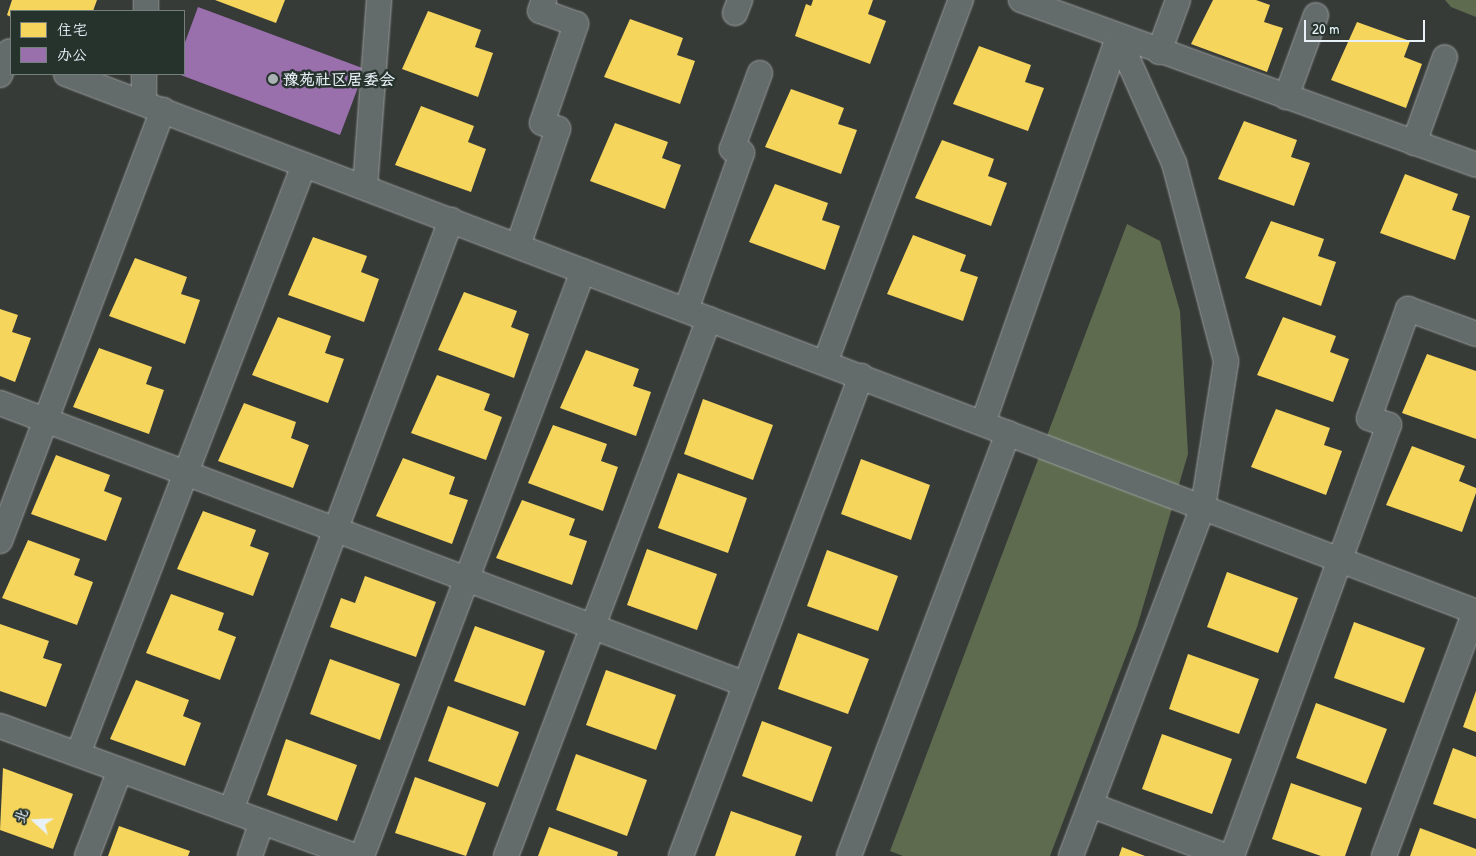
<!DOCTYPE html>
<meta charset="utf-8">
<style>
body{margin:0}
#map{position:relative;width:1476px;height:856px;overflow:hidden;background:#373b38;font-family:"Patrick Hand","LXGW WenKai TC",sans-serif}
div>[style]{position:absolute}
.green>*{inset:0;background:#5f6b4f}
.homes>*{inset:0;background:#f6d55c}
.offices>*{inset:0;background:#9970ab}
.roads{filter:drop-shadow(0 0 1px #9b9f9f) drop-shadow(0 0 1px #9b9f9f)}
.service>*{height:24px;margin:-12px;padding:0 12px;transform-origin:12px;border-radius:12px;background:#646b6b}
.dots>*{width:14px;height:14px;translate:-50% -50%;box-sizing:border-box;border:2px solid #26332d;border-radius:50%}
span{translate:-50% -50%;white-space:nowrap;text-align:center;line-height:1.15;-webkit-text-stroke:5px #26332d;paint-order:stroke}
.poi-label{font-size:16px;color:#e8f1f8;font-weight:700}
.left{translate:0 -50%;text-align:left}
.legend{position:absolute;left:10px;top:10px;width:175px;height:65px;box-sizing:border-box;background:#26332d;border:1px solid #747f7e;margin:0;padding:6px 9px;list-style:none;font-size:15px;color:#e8f1f8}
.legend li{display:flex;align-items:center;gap:10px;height:25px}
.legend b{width:25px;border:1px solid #747f7e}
.north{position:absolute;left:10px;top:796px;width:50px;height:50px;-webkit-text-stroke:4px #26332d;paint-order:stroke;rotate:290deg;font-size:14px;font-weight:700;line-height:20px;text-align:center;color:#e8f1f8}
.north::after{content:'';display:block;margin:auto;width:18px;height:22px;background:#e8f1f8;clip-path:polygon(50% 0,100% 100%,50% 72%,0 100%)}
.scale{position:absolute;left:1304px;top:20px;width:121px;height:22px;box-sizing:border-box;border:2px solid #e8f1f8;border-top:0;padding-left:6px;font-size:15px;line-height:18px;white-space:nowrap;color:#e8f1f8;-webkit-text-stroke:4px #26332d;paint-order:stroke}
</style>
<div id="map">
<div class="green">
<i style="clip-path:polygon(1445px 0,1476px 0,1476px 17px,1451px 7px)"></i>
<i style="clip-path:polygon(1127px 224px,1160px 241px,1180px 311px,1188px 454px,1137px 627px,1050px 856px,903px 856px,890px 851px)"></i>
</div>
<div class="homes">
<i style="clip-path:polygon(12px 0,97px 0,93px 11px,11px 11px,11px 17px,7px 15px)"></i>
<i style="clip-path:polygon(215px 0,285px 0,276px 23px)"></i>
<i style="clip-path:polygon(813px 0,873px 0,868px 14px,886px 21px,870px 64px,795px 36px,806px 4px,811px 6px)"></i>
<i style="clip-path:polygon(1213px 0,1256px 0,1270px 5px,1264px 22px,1283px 28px,1267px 72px,1191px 44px)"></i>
<i style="clip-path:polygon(428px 11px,481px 30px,475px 47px,493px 53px,478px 97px,402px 69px)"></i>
<i style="clip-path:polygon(630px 19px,683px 38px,677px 55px,695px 61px,680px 104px,604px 77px)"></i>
<i style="clip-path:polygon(1357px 22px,1410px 41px,1404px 57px,1422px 64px,1406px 108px,1331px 80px)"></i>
<i style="clip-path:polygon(979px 46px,1031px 65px,1025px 82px,1044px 88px,1028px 131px,953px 104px)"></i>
<i style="clip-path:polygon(791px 89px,844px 108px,838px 124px,857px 130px,841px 174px,765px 147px)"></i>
<i style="clip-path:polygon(421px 106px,474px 126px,468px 142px,486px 149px,471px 192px,395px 165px)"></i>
<i style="clip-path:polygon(1244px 121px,1297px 140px,1291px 157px,1310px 163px,1294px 206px,1218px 179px)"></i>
<i style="clip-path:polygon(615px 123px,668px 142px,662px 158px,681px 165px,665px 209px,590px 181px)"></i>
<i style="clip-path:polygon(942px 140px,994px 159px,988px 176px,1007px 183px,991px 226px,915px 198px)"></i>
<i style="clip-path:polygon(1405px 174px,1458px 194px,1452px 210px,1470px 216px,1455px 260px,1380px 233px)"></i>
<i style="clip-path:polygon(775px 184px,828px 203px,822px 220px,840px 226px,825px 270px,749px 242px)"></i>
<i style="clip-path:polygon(1271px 221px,1324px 239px,1318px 256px,1336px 262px,1321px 306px,1245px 278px)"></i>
<i style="clip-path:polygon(913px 235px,966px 255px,960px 271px,978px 277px,963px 321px,887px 294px)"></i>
<i style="clip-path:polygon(313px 237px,367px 256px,361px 272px,379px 279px,364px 322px,288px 295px)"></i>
<i style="clip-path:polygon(135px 258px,187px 277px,181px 294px,200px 300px,185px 344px,109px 316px)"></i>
<i style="clip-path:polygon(464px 292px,517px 311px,511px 327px,529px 334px,514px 378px,438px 350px)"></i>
<i style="clip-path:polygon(0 309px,18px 315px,12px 332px,31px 338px,15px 382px,0 376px)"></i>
<i style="clip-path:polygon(278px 317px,331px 336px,325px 353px,344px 359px,328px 403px,252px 375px)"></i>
<i style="clip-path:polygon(1283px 317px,1336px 336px,1330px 352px,1349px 359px,1333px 402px,1257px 375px)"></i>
<i style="clip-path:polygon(99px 348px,152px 367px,146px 384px,164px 390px,149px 434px,73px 407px)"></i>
<i style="clip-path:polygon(586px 350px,639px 369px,633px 386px,651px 392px,636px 436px,560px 408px)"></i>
<i style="clip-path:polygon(1427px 354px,1476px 371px,1476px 439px,1402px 413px)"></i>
<i style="clip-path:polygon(437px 375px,490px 394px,484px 410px,502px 417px,486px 460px,411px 433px)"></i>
<i style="clip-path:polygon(703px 399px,773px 425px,753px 480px,684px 454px)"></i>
<i style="clip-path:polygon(244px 403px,296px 422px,291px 438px,309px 445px,293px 488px,218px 461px)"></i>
<i style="clip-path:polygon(1276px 409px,1330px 428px,1324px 445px,1342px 451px,1326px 495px,1251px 467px)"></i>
<i style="clip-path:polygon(553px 425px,607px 444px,601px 461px,618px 467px,603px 511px,528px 483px)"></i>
<i style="clip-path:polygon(1412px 446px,1465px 466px,1459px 481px,1476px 488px,1476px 493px,1462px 532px,1386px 505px)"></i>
<i style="clip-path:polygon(56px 455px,110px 475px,104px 491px,122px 498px,106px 541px,31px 514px)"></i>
<i style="clip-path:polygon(403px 458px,455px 477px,449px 494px,468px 500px,452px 544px,376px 516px)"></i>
<i style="clip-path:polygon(861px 459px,930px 485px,911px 540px,841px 514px)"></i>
<i style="clip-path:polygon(678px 473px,747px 498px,728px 553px,658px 528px)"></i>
<i style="clip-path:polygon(522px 500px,575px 519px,569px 535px,587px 541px,572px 585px,496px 558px)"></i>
<i style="clip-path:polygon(203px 511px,256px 530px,250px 546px,269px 553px,253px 596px,177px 569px)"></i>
<i style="clip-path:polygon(28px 540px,80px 559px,74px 575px,93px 582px,77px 625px,2px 598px)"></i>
<i style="clip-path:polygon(647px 549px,717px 574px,697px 630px,627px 605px)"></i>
<i style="clip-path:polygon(827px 550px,898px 576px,878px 631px,807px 606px)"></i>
<i style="clip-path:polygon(1227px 572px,1298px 598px,1278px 653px,1207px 627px)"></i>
<i style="clip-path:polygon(365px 576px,436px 602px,416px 657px,330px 627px,341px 598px,355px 603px)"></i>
<i style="clip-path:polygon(171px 594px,224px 613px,218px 630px,236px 637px,220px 680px,146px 653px)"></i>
<i style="clip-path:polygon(1354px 622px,1425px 648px,1404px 703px,1334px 678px)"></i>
<i style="clip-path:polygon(0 624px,49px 641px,43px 658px,62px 664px,46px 707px,0 691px)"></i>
<i style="clip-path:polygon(475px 626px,545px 651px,525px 706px,454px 681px)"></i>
<i style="clip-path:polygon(798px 633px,869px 659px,848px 714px,778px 689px)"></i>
<i style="clip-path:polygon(1188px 654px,1259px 679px,1239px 734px,1169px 709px)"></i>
<i style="clip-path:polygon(330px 659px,400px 684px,380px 740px,310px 714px)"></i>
<i style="clip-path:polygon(606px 670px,676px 695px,656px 750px,586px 725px)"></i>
<i style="clip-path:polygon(136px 680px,189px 700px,183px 716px,201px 723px,185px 766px,110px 739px)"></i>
<i style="clip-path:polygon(1476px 691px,1476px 732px,1463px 727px)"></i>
<i style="clip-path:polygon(1316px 703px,1387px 729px,1366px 784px,1296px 758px)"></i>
<i style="clip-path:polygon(448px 706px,519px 732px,498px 787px,428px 761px)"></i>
<i style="clip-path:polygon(762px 721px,832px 747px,812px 802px,742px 776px)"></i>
<i style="clip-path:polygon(1162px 734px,1232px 759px,1212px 814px,1142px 789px)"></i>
<i style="clip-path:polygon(286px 739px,357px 765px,337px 821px,267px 795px)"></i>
<i style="clip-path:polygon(1453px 748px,1476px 757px,1476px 819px,1433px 804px)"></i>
<i style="clip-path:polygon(576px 754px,647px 780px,627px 836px,556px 810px)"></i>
<i style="clip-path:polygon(3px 768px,73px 794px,53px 849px,0 830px)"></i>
<i style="clip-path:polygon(415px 777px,486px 803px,466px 856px,395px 833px)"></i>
<i style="clip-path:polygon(1291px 783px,1362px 808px,1345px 856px,1321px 856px,1272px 839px)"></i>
<i style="clip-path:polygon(731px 811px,802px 836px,795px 856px,715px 856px)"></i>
<i style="clip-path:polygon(119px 826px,190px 851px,188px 856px,108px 856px)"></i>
<i style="clip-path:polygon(549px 827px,618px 852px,617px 856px,538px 856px)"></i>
<i style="clip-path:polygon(1420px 828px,1476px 849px,1476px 856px,1410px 856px)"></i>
<i style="clip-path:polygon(1122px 847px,1145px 856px,1119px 856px)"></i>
</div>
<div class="offices">
<i style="clip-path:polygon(198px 7px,365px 69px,340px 135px,178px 74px,184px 74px,184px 45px)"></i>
</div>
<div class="roads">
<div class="service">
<i style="left:1021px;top:0;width:484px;rotate:19.9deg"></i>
<i style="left:146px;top:11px;width:11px;rotate:-90deg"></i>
<i style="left:735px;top:13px;width:14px;rotate:-69deg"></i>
<i style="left:1159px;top:52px;width:55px;rotate:-69.9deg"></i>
<i style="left:66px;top:74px;width:1509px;rotate:20.88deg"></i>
<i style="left:0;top:75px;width:25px;rotate:-69deg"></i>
<i style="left:1286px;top:97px;width:87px;rotate:-69.9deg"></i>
<i style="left:144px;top:103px;width:29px;rotate:-90deg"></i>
<i style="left:1414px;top:143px;width:91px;rotate:-70.2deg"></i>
<i style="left:365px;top:187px;width:188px;rotate:-85.7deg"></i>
<i style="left:518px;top:246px;width:124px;rotate:-71.1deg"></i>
<i style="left:558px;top:129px;width:17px;rotate:-159deg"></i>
<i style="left:542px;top:123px;width:105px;rotate:-71deg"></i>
<i style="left:576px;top:24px;width:38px;rotate:-160deg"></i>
<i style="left:540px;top:11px;width:12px;rotate:-70deg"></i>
<i style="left:686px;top:310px;width:167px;rotate:-70.4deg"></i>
<i style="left:742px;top:153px;width:11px;rotate:-158deg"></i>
<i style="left:732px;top:149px;width:81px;rotate:-69.8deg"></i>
<i style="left:825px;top:363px;width:388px;rotate:-69.5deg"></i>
<i style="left:0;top:403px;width:796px;rotate:20.67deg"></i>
<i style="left:983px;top:423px;width:409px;rotate:-70.7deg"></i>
<i style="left:0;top:541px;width:461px;rotate:-69.3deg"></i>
<i style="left:0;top:726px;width:378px;rotate:20.1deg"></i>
<i style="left:78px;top:754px;width:631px;rotate:-69.01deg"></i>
<i style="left:1091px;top:805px;width:143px;rotate:20.8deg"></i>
<i style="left:231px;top:810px;width:630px;rotate:-69.55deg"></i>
<i style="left:87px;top:856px;width:92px;rotate:-69deg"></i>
<i style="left:250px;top:856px;width:36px;rotate:-71deg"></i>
<i style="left:362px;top:856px;width:625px;rotate:-69.3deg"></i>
<i style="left:506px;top:856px;width:574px;rotate:-69.29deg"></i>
<i style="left:681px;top:856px;width:513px;rotate:-69.44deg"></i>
<i style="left:849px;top:856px;width:452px;rotate:-69.4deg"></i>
<i style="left:1071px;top:856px;width:373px;rotate:-69.3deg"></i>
<i style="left:1203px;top:507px;width:148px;rotate:-81deg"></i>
<i style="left:1226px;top:361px;width:205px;rotate:-104.7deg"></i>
<i style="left:1174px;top:163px;width:138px;rotate:-114deg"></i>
<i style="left:1232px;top:856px;width:459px;rotate:-70deg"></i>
<i style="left:1389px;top:425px;width:21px;rotate:-161deg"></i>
<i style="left:1369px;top:418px;width:116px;rotate:-70.3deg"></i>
<i style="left:1408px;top:309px;width:72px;rotate:20.2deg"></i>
<i style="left:1384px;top:856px;width:261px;rotate:-69.6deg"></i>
</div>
</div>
<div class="dots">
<i style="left:273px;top:79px;background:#aab1b5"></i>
</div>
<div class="poi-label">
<span class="left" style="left:283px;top:79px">豫苑社区居委会</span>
</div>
<ul class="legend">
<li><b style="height:14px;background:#f6d55c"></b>住宅</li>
<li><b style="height:14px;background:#9970ab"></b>办公</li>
</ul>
<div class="north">北</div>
<div class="scale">20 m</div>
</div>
